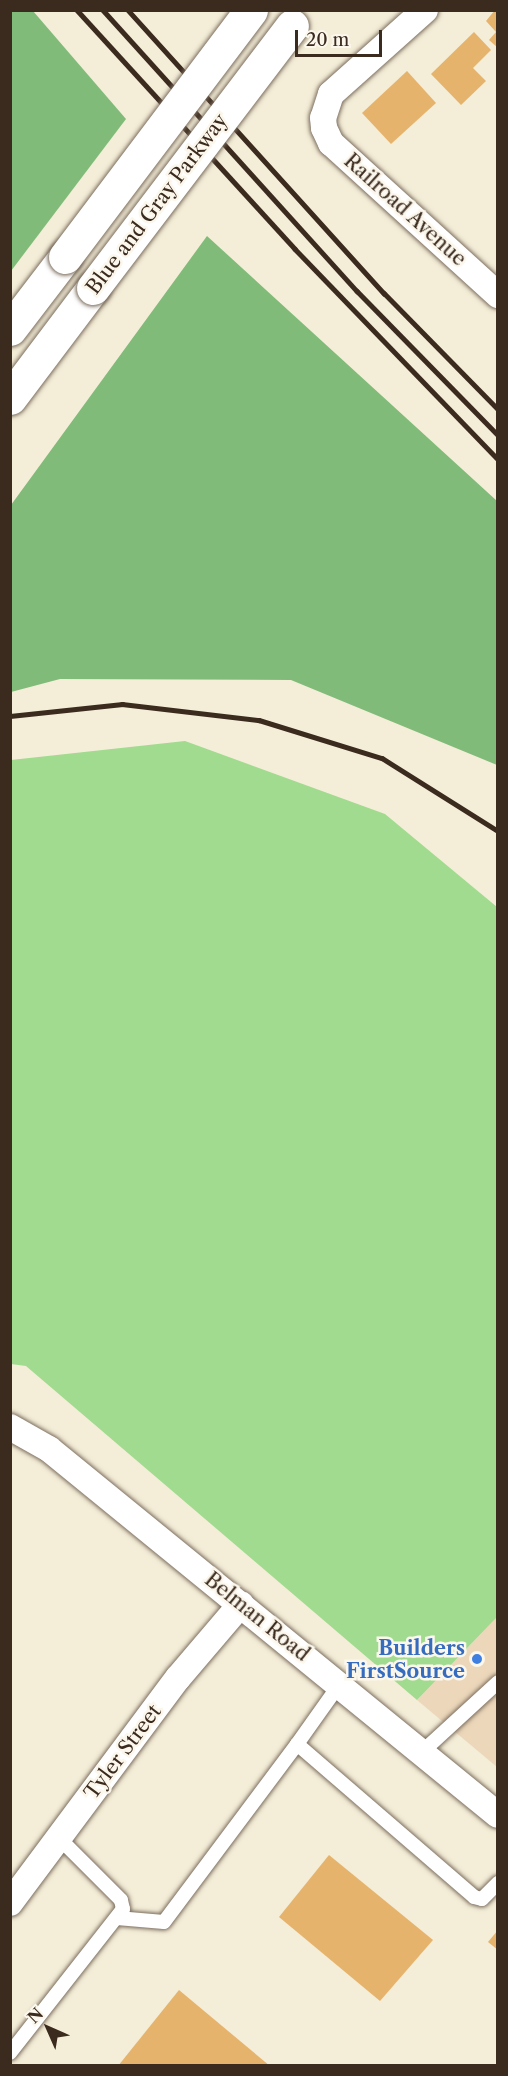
<!DOCTYPE html>
<style>
body{margin:0}
#map{position:relative;width:508px;height:2076px;overflow:hidden;background:#f4edd7;font-family:"Libre Caslon Text",serif}
div>[style]{position:absolute}
.built>*{inset:0;background:#ecd7ba}
.green>*{inset:0;background:#a0db8f}
.forest>*{inset:0;background:#80bb7a}
.building>*{inset:0;background:#e6b36c}
.roads{filter:drop-shadow(0 0 2px #7c6e5f) drop-shadow(0 0 2px #7c6e5f)}
.lane>*{height:14px;margin:-7px;padding:0 7px;transform-origin:7px;border-radius:7px;background:#fff}
.street>*{height:26px;margin:-13px;padding:0 13px;transform-origin:13px;border-radius:13px;background:#fff}
.highway>*{height:33px;margin:-16.5px;padding:0 16.5px;transform-origin:16.5px;border-radius:16.5px;background:#fff}
.rail>*{height:4.5px;margin:-2.25px;padding:0 2.25px;transform-origin:2.25px;border-radius:2.25px;background:#3b2a1e}
.bridges{filter:drop-shadow(0 0 2px #7c6e5f) drop-shadow(0 0 2px #7c6e5f)}
.highway-bridge>*{height:33px;margin:-16.5px;padding:0 16.5px;transform-origin:16.5px;border-radius:16.5px;background:#fff}
.dots>*{width:16px;height:16px;translate:-50% -50%;box-sizing:border-box;border:3px solid #fbf7ec;border-radius:50%}
span{translate:-50% -50%;white-space:nowrap;text-align:center;line-height:1.15;-webkit-text-stroke:5px #fbf7ec;paint-order:stroke}
.street-label{font-size:20px;color:#3b2a1e}
.shop-label{font-size:20px;color:#366cbe;font-weight:700}
.right{translate:-100% -50%;text-align:right}
.frame{position:absolute;inset:0;border:12px solid #3b2a1e;pointer-events:none}
.north{position:absolute;left:18px;top:1998px;width:60px;height:60px;-webkit-text-stroke:4px #fbf7ec;paint-order:stroke;rotate:315deg;font-size:16px;font-weight:700;line-height:24px;text-align:center;color:#3b2a1e}
.north::after{content:'';display:block;margin:auto;width:21px;height:27px;background:#3b2a1e;clip-path:polygon(50% 0,100% 100%,50% 72%,0 100%)}
.scale{position:absolute;left:295px;top:30px;width:87px;height:27px;box-sizing:border-box;border:3px solid #3b2a1e;border-top:0;padding-left:8px;font-size:18px;line-height:21px;white-space:nowrap;color:#3b2a1e;-webkit-text-stroke:4px #fbf7ec;paint-order:stroke}
</style>
<div id="map">
<div class="built">
<i style="clip-path:polygon(497px 1617px,497px 1767px,417px 1700px)"></i>
</div>
<div class="green">
<i style="clip-path:polygon(185px 741px,385px 814px,497px 907px,497px 1617px,417px 1700px,26px 1366px,11px 1364px,11px 760px)"></i>
</div>
<div class="forest">
<i style="clip-path:polygon(11px 10px,33px 11px,126px 119px,11px 271px)"></i>
<i style="clip-path:polygon(207px 236px,497px 501px,497px 765px,291px 680px,60px 679px,11px 692px,11px 505px)"></i>
</div>
<div class="building">
<i style="clip-path:polygon(495px 10px,498px 10px,498px 48px,489px 40px,496px 32px,486px 21px)"></i>
<i style="clip-path:polygon(474px 32px,491px 50px,473px 68px,486px 81px,461px 105px,431px 74px)"></i>
<i style="clip-path:polygon(407px 71px,436px 103px,391px 144px,362px 113px)"></i>
<i style="clip-path:polygon(329px 1855px,433px 1940px,380px 2001px,279px 1917px)"></i>
<i style="clip-path:polygon(498px 1930px,498px 1950px,488px 1942px)"></i>
<i style="clip-path:polygon(179px 1990px,270px 2066px,118px 2066px)"></i>
</div>
<div class="roads">
<div class="lane">
<i style="left:339px;top:1685px;width:72px;rotate:125.4deg"></i>
<i style="left:297px;top:1744px;width:234px;rotate:40.8deg"></i>
<i style="left:474px;top:1897px;width:8px;rotate:14deg"></i>
<i style="left:482px;top:1899px;width:23px;rotate:-45deg"></i>
<i style="left:422px;top:1752px;width:103px;rotate:-42.6deg"></i>
<i style="left:117px;top:1918px;width:47px;rotate:4.9deg"></i>
<i style="left:164px;top:1922px;width:222px;rotate:-53.2deg"></i>
<i style="left:10px;top:2053px;width:183px;rotate:-51.9deg"></i>
<i style="left:123px;top:1909px;width:9px;rotate:-103deg"></i>
<i style="left:121px;top:1900px;width:88px;rotate:-135deg"></i>
</div>
<div class="street">
<i style="left:425px;top:10px;width:126px;rotate:138.2deg"></i>
<i style="left:331px;top:94px;width:25px;rotate:108deg"></i>
<i style="left:323px;top:118px;width:10px;rotate:84deg"></i>
<i style="left:324px;top:128px;width:17px;rotate:65deg"></i>
<i style="left:331px;top:143px;width:226px;rotate:42.3deg"></i>
<i style="left:10px;top:1427px;width:45px;rotate:29.4deg"></i>
<i style="left:49px;top:1449px;width:579px;rotate:39.19deg"></i>
<i style="left:10px;top:1903px;width:281px;rotate:-53.3deg"></i>
<i style="left:178px;top:1678px;width:97px;rotate:-49.6deg"></i>
</div>
<div class="highway">
<i style="left:10px;top:329px;width:91px;rotate:-52.6deg"></i>
<i style="left:10px;top:398px;width:138px;rotate:-53deg"></i>
</div>
</div>
<div class="rail">
<i style="left:77px;top:10px;width:323px;rotate:47.6deg"></i>
<i style="left:295px;top:249px;width:292px;rotate:46deg"></i>
<i style="left:103px;top:10px;width:379px;rotate:47.9deg"></i>
<i style="left:357px;top:291px;width:202px;rotate:45.6deg"></i>
<i style="left:128px;top:10px;width:382px;rotate:47.9deg"></i>
<i style="left:384px;top:293px;width:163px;rotate:45.5deg"></i>
<i style="left:10px;top:716px;width:113px;rotate:-6.1deg"></i>
<i style="left:122px;top:704px;width:138px;rotate:6.7deg"></i>
<i style="left:259px;top:720px;width:129px;rotate:17.2deg"></i>
<i style="left:382px;top:758px;width:137px;rotate:32.2deg"></i>
</div>
<div class="bridges">
<div class="highway-bridge">
<i style="left:65px;top:257px;width:309px;rotate:-53deg"></i>
<i style="left:93px;top:288px;width:329px;rotate:-52.8deg"></i>
</div>
</div>
<div class="dots">
<i style="left:477px;top:1659px;background:#3f7fe0"></i>
</div>
<div class="street-label">
<span style="left:157px;top:204px;rotate:-53deg">Blue and Gray Parkway</span>
<span style="left:405px;top:210px;rotate:42deg">Railroad Avenue</span>
<span style="left:257px;top:1617px;rotate:39deg">Belman Road</span>
<span style="left:123px;top:1752px;rotate:-53deg">Tyler Street</span>
</div>
<div class="shop-label">
<span class="right" style="left:465px;top:1660px">Builders<br>FirstSource</span>
</div>
<div class="frame"></div>
<div class="north">N</div>
<div class="scale">20 m</div>
</div>
